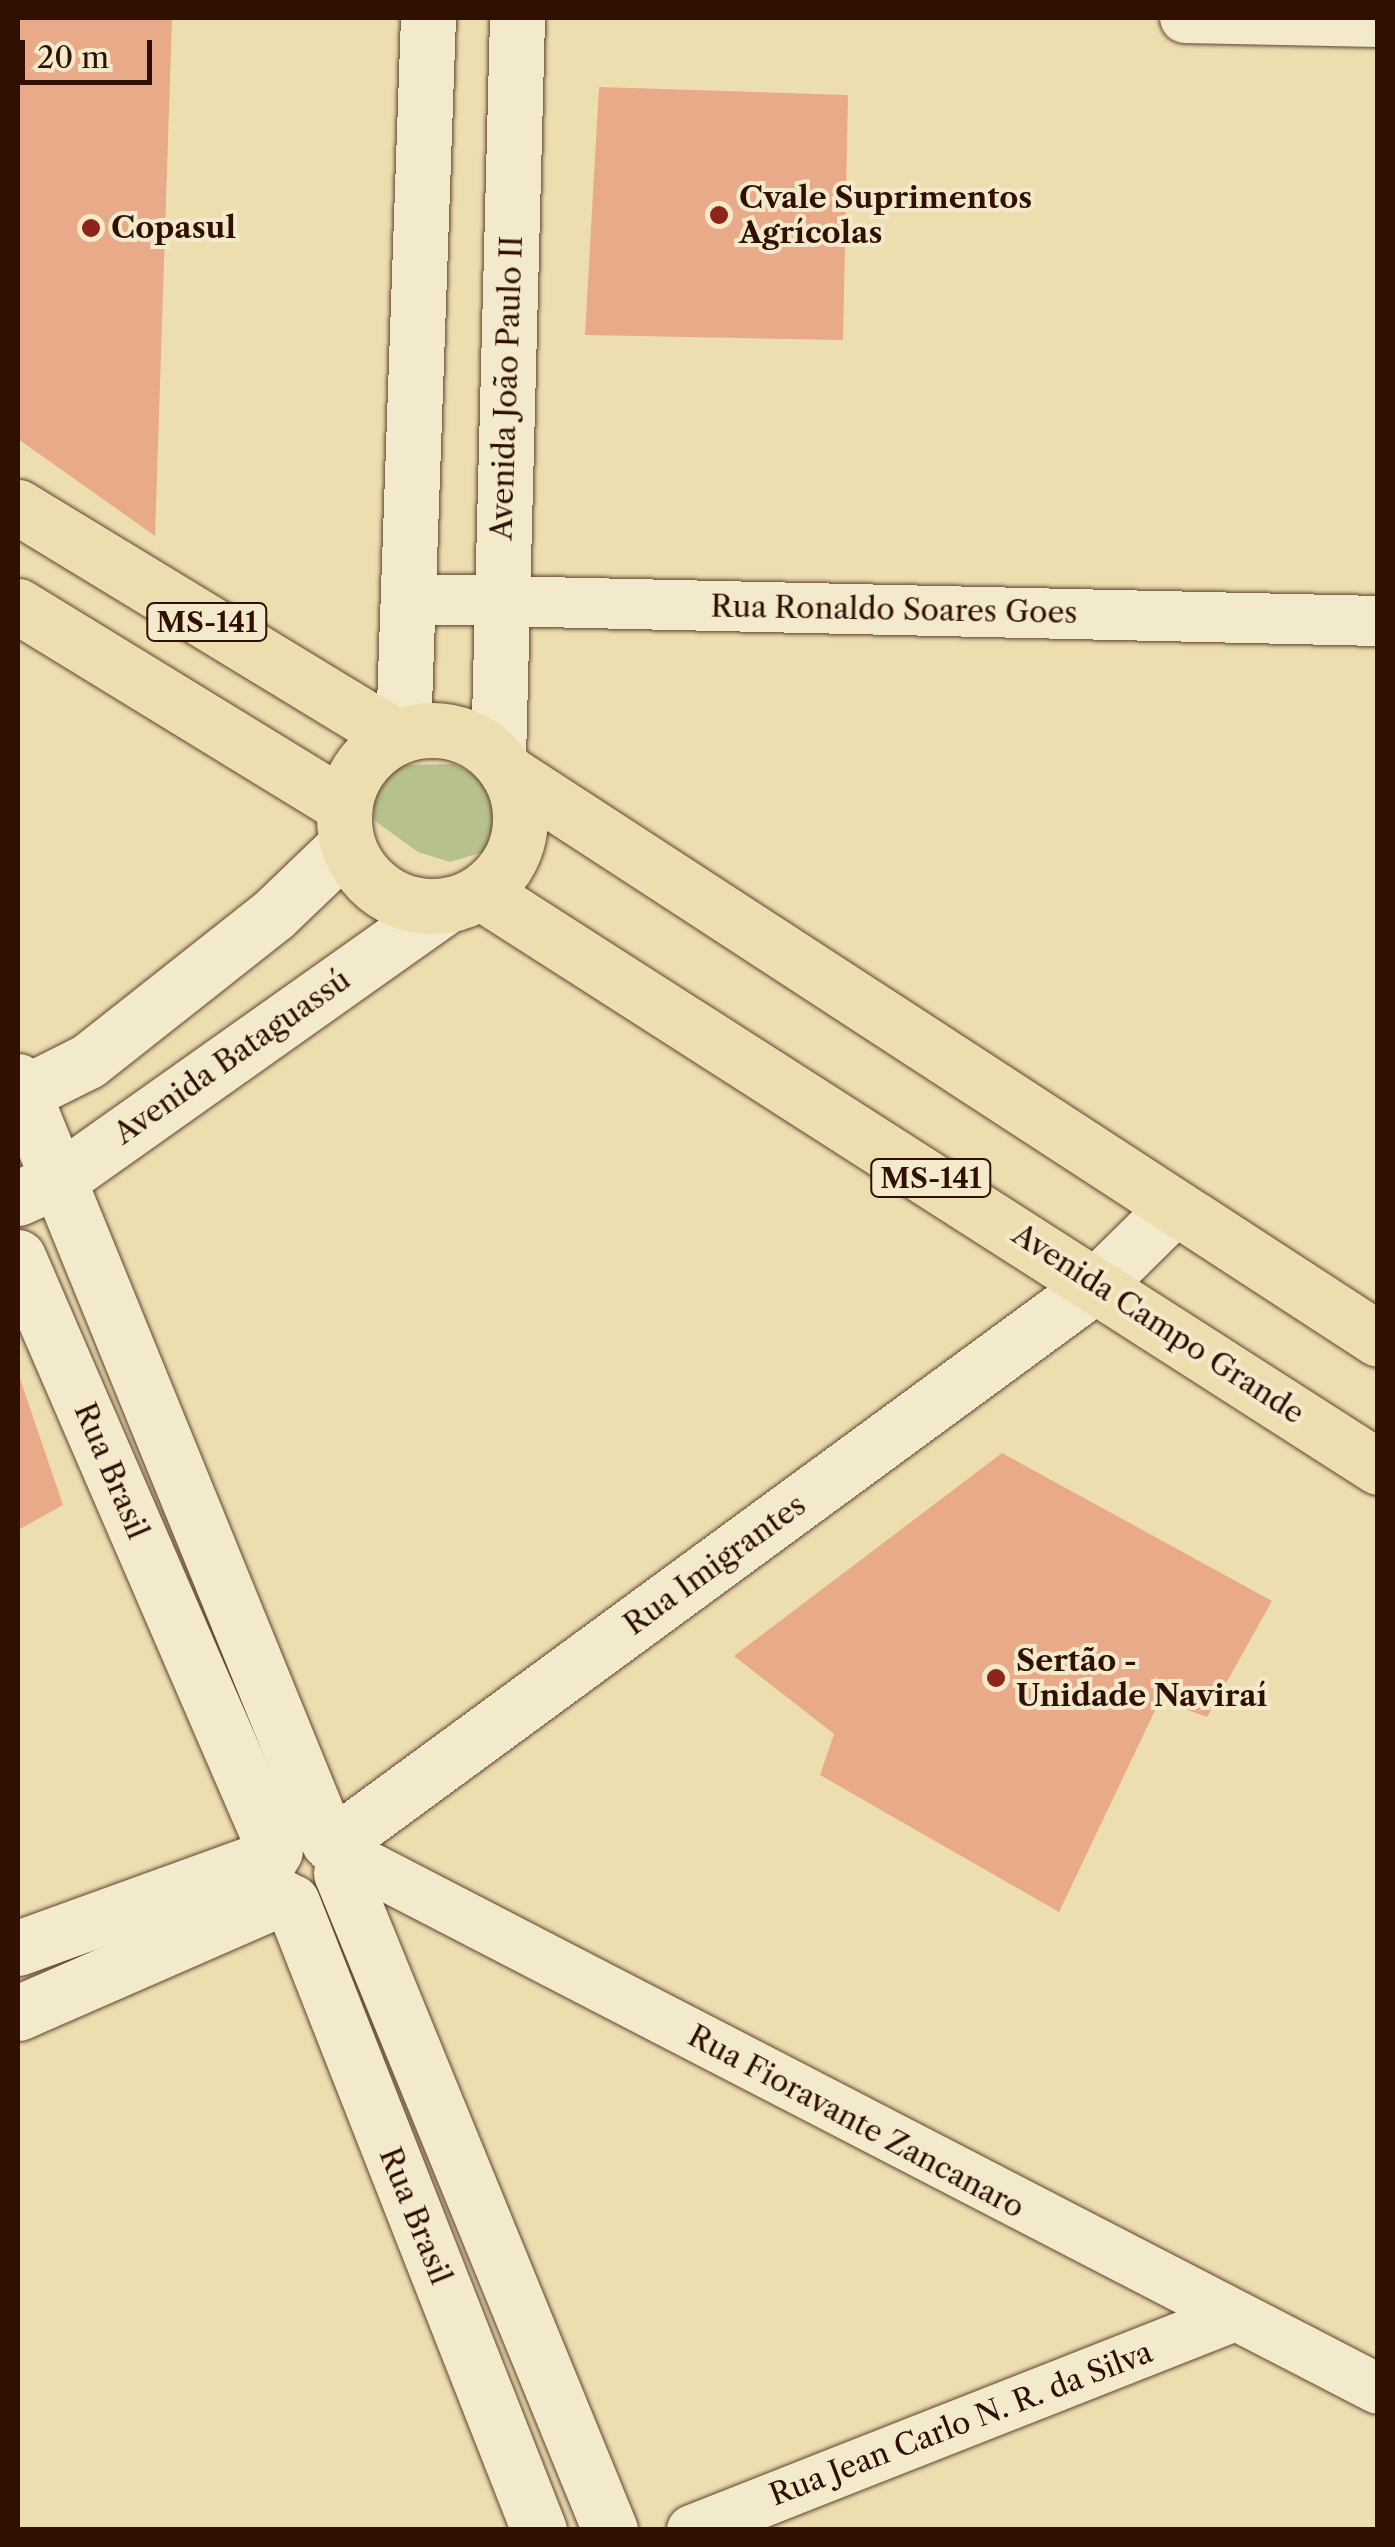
<!DOCTYPE html>
<meta charset="utf-8">
<style>
body{margin:0}
#map{position:relative;width:1395px;height:2547px;overflow:hidden;background:#eddeb0;font-family:"Libre Caslon Text",serif}
div>[style]{position:absolute}
.green>*{inset:0;background:#b7c18c}
.building>*{inset:0;background:#e8aa89}
.roads{filter:drop-shadow(0 0 2px #60442f) drop-shadow(0 0 2px #60442f)}
.street>*{height:50px;margin:-25px;padding:0 25px;transform-origin:25px;border-radius:25px;background:#f3eacc}
.secondary>*{height:55px;margin:-27.5px;padding:0 27.5px;transform-origin:27.5px;border-radius:27.5px;background:#f3eacc}
.primary>*{height:55px;margin:-27.5px;padding:0 27.5px;transform-origin:27.5px;border-radius:27.5px;background:#eddeb0}
.primary>.ring{margin:-27.5px;padding:0;box-sizing:content-box;background:none;border:55px solid #eddeb0;border-radius:50%}
.dots>*{width:28px;height:28px;translate:-50% -50%;box-sizing:border-box;border:5px solid #f3eacc;border-radius:50%}
span{translate:-50% -50%;white-space:nowrap;text-align:center;line-height:1.15;-webkit-text-stroke:8px #f3eacc;paint-order:stroke}
.shield-label span{padding:2px 8px;background:#f3eacc;border:2px solid;border-radius:8px;-webkit-text-stroke-width:0}
.shield-label{font-size:28px;color:#311004;font-weight:700}
.poi-label{font-size:30px;color:#311004;font-weight:700}
.left{translate:0 -50%;text-align:left}
.street-label{font-size:30px;color:#311004}
.frame{position:absolute;inset:0;border:20px solid #311004;pointer-events:none}
.scale{position:absolute;left:20px;top:40px;width:132px;height:45px;box-sizing:border-box;border:5px solid #311004;border-top:0;padding-left:12px;font-size:30px;line-height:35px;white-space:nowrap;color:#311004;-webkit-text-stroke:8px #f3eacc;paint-order:stroke}
</style>
<div id="map">
<div class="green">
<i style="clip-path:polygon(453px 764px,487px 780px,510px 821px,500px 847px,450px 862px,418px 852px,375px 821px,372px 792px,396px 765px)"></i>
</div>
<div class="building">
<i style="clip-path:polygon(18px 18px,172px 18px,155px 536px,18px 439px)"></i>
<i style="clip-path:polygon(599px 87px,848px 95px,843px 340px,585px 335px)"></i>
<i style="clip-path:polygon(18px 1373px,63px 1505px,18px 1530px)"></i>
<i style="clip-path:polygon(1002px 1453px,1272px 1601px,1207px 1717px,1160px 1700px,1059px 1912px,820px 1775px,834px 1734px,734px 1656px)"></i>
</div>
<div class="roads">
<div class="street">
<i style="left:1185px;top:18px;width:193px;rotate:1.2deg"></i>
<i style="left:410px;top:599px;width:968px;rotate:1.3deg"></i>
<i style="left:336px;top:1850px;width:1173px;rotate:27.35deg"></i>
<i style="left:692px;top:2530px;width:578px;rotate:-21.51deg"></i>
</div>
<div class="secondary">
<i style="left:403px;top:733px;width:715px;rotate:-88deg"></i>
<i style="left:498px;top:758px;width:740px;rotate:-88.53deg"></i>
<i style="left:18px;top:1081px;width:821px;rotate:67.81deg"></i>
<i style="left:18px;top:1096px;width:78px;rotate:-26.6deg"></i>
<i style="left:88px;top:1061px;width:236px;rotate:-38.3deg"></i>
<i style="left:273px;top:915px;width:101px;rotate:-43.8deg"></i>
<i style="left:18px;top:1198px;width:46px;rotate:-24.3deg"></i>
<i style="left:60px;top:1179px;width:469px;rotate:-35.3deg"></i>
<i style="left:18px;top:1257px;width:647px;rotate:66.6deg"></i>
<i style="left:332px;top:1845px;width:949px;rotate:-36.25deg"></i>
<i style="left:1097px;top:1284px;width:105px;rotate:-44.6deg"></i>
<i style="left:341px;top:1873px;width:710px;rotate:67.73deg"></i>
<i style="left:292px;top:1902px;width:675px;rotate:68.53deg"></i>
<i style="left:18px;top:1948px;width:270px;rotate:-19.9deg"></i>
<i style="left:18px;top:2013px;width:289px;rotate:-23.6deg"></i>
</div>
<div class="primary">
<i style="left:18px;top:507px;width:442px;rotate:31.3deg"></i>
<i style="left:18px;top:606px;width:381px;rotate:31.5deg"></i>
<i class="ring" style="left:344px;top:730px;width:121px;height:121px"></i>
<i style="left:507px;top:772px;width:1039px;rotate:33.06deg"></i>
<i style="left:482px;top:893px;width:1064px;rotate:32.64deg"></i>
</div>
</div>
<div class="dots">
<i style="left:719px;top:215px;background:#8f2418"></i>
<i style="left:91px;top:228px;background:#8f2418"></i>
<i style="left:996px;top:1678px;background:#8f2418"></i>
</div>
<div class="shield-label">
<span style="left:207px;top:622px">MS-141</span>
<span style="left:931px;top:1178px">MS-141</span>
</div>
<div class="poi-label">
<span class="left" style="left:739px;top:215px">Cvale Suprimentos<br>Agrícolas</span>
<span class="left" style="left:111px;top:228px">Copasul</span>
<span class="left" style="left:1016px;top:1678px">Sertão -<br>Unidade Naviraí</span>
</div>
<div class="street-label">
<span style="left:507px;top:388px;rotate:-88deg">Avenida João Paulo II</span>
<span style="left:894px;top:610px;rotate:1deg">Rua Ronaldo Soares Goes</span>
<span style="left:232px;top:1057px;rotate:-35deg">Avenida Bataguassú</span>
<span style="left:1158px;top:1324px;rotate:33deg">Avenida Campo Grande</span>
<span style="left:111px;top:1471px;rotate:67deg">Rua Brasil</span>
<span style="left:715px;top:1565px;rotate:-36deg">Rua Imigrantes</span>
<span style="left:856px;top:2122px;rotate:28deg">Rua Fioravante Zancanaro</span>
<span style="left:415px;top:2216px;rotate:68deg">Rua Brasil</span>
<span style="left:961px;top:2424px;rotate:-21deg">Rua Jean Carlo N. R. da Silva</span>
</div>
<div class="frame"></div>
<div class="scale">20 m</div>
</div>
